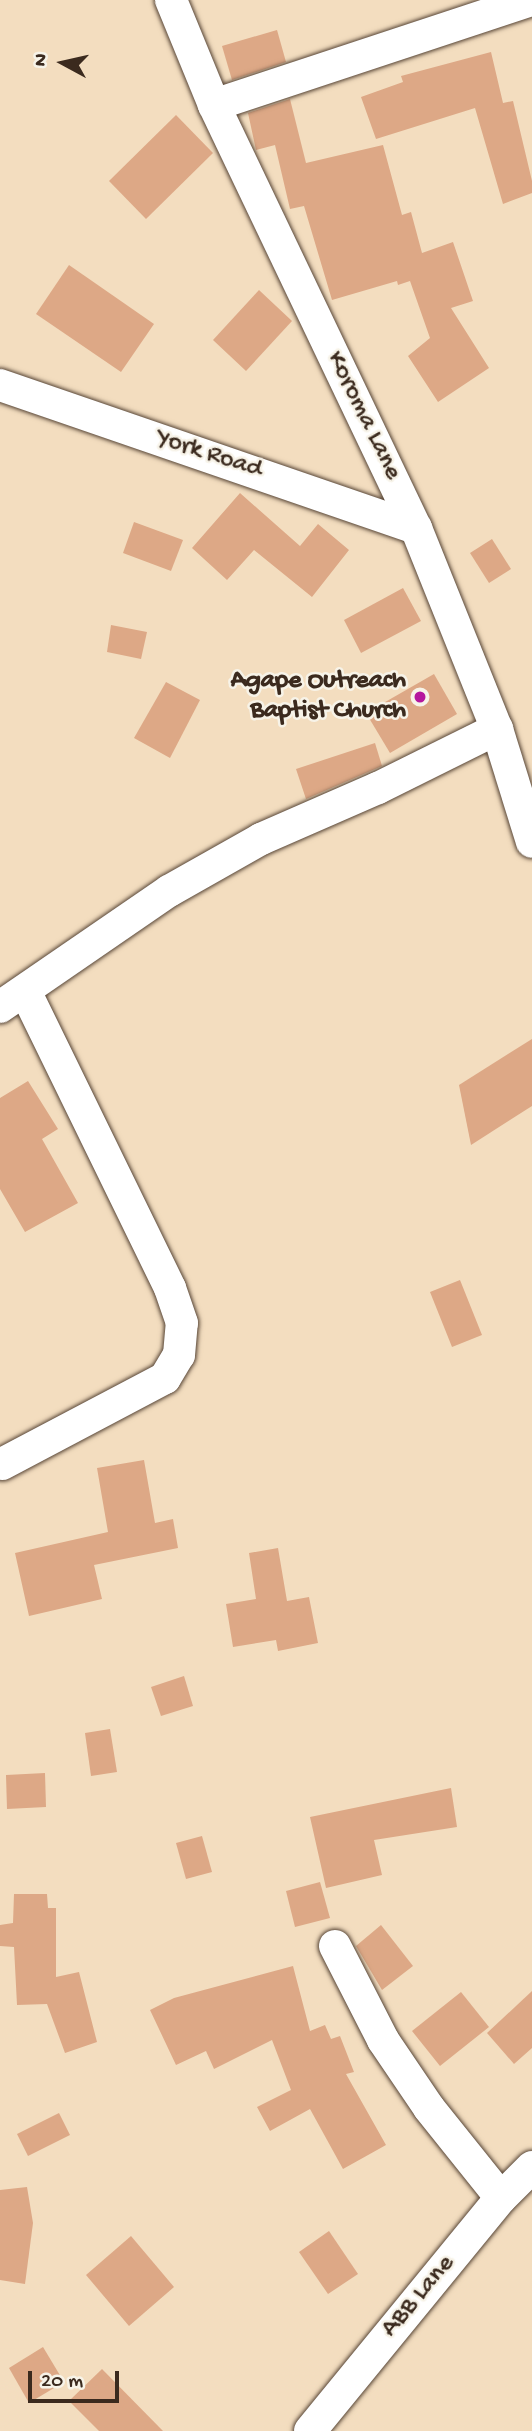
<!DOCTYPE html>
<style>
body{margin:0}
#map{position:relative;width:532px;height:2431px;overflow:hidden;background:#f3ddbf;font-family:"Gochi Hand",sans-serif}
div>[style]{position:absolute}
.building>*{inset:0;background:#dda886}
.roads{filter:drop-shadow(0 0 2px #574536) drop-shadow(0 0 2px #574536)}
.street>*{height:32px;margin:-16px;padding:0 16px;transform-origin:16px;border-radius:16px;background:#fff}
.dots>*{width:19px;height:19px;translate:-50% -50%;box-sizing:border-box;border:4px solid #f7f3e8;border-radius:50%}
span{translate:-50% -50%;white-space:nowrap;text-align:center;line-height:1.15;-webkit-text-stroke:5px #f7f3e8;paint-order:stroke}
.street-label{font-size:26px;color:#3b2a1e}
.poi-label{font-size:26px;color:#3b2a1e;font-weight:700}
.right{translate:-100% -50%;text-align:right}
.north{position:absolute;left:28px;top:28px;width:70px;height:70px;-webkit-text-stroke:5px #f7f3e8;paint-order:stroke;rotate:278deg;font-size:19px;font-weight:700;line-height:28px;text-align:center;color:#3b2a1e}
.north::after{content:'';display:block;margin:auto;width:24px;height:32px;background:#3b2a1e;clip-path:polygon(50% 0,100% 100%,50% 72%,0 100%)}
.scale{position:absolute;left:28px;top:2371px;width:91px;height:32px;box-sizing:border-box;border:4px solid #3b2a1e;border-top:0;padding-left:9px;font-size:21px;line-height:24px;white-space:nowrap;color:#3b2a1e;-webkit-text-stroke:5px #f7f3e8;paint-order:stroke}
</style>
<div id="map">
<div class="building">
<i style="clip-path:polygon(277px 30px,286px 62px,232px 80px,222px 46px)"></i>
<i style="clip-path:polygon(491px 52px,503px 103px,513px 101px,532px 181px,532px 193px,503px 204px,475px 108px,376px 139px,361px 97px,403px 82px,401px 76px)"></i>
<i style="clip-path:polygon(290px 99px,306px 163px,383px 145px,402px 215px,411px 212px,422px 253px,453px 242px,473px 301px,451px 308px,489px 368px,438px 402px,408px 356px,430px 338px,410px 281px,398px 285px,397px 281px,332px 300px,304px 206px,290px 209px,275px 145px,256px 150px,248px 113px)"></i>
<i style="clip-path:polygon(176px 115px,213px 153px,146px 219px,109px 181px)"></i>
<i style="clip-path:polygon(69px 265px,154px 324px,121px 372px,36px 314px)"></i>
<i style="clip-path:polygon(259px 290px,292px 321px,246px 371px,213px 340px)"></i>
<i style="clip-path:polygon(240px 493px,300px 546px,318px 524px,349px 550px,312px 597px,254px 550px,227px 580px,192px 548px)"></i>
<i style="clip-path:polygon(134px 522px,183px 540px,171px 571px,123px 553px)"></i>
<i style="clip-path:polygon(492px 539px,511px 569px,489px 583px,470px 553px)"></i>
<i style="clip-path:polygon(403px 588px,421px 621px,361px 653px,344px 620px)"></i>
<i style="clip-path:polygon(111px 625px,147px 632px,141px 659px,107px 652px)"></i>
<i style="clip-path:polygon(434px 674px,457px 714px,390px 753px,366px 713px)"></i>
<i style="clip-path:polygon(166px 682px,200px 700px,170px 758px,134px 738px)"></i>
<i style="clip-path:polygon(375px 743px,382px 766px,306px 799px,296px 769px)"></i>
<i style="clip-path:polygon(532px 1039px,532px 1106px,471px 1145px,459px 1085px)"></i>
<i style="clip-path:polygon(28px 1081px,58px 1129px,42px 1139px,78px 1203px,25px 1232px,0 1189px,0 1098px)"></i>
<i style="clip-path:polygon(460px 1280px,482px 1335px,452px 1347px,430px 1292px)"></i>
<i style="clip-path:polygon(144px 1460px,155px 1523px,173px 1519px,178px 1548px,94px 1565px,102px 1599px,29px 1616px,15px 1553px,108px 1532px,97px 1468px)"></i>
<i style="clip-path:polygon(278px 1548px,287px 1601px,309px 1597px,318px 1643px,278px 1651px,276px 1640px,233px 1647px,226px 1604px,256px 1599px,249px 1553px)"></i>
<i style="clip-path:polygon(184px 1676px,193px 1706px,161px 1716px,151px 1687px)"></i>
<i style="clip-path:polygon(110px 1729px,117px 1772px,91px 1776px,85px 1733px)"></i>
<i style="clip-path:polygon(45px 1773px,46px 1807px,7px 1809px,6px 1775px)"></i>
<i style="clip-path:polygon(451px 1788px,457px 1827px,374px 1840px,382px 1875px,326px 1888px,310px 1817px)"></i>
<i style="clip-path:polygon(202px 1836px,212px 1872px,186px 1879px,176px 1843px)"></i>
<i style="clip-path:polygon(320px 1882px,330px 1918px,295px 1927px,286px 1891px)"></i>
<i style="clip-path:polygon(14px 1894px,47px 1894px,48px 1908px,56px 1908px,56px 1977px,79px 1972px,97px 2042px,65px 2053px,47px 2004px,17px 2005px,14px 1947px,0 1946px,0 1925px,13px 1923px)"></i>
<i style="clip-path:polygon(381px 1925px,413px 1966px,382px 1990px,356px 1946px)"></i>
<i style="clip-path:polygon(293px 1966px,310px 2031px,325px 2025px,331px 2039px,340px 2036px,354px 2072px,346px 2074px,386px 2145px,343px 2169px,310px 2109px,270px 2131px,257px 2107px,291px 2090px,272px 2040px,214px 2069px,206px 2051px,176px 2065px,150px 2010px,174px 1998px)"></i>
<i style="clip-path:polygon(532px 1991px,532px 2048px,514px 2064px,487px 2033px)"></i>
<i style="clip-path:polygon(461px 1992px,489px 2027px,440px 2066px,412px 2031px)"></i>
<i style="clip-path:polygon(59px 2113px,70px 2135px,28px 2156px,17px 2134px)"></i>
<i style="clip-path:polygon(27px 2187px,33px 2223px,25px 2284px,0 2280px,0 2190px)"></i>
<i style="clip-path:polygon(329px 2231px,358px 2274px,328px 2294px,299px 2252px)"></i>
<i style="clip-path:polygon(131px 2236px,174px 2287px,129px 2326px,86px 2275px)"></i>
<i style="clip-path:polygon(43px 2347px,64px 2382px,29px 2403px,9px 2368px)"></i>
<i style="clip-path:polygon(102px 2369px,163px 2431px,99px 2431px,69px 2401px)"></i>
</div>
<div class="roads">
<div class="street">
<i style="left:171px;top:0;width:113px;rotate:67.7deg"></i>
<i style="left:214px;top:105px;width:469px;rotate:64.5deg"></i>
<i style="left:416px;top:528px;width:217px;rotate:68.1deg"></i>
<i style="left:497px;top:729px;width:118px;rotate:72.8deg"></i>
<i style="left:214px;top:105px;width:334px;rotate:-18.3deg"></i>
<i style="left:0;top:385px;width:440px;rotate:19deg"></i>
<i style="left:0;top:1007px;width:205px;rotate:-34.5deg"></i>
<i style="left:169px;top:891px;width:106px;rotate:-29.5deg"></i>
<i style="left:261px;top:839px;width:128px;rotate:-23.6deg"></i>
<i style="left:378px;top:788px;width:133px;rotate:-26.4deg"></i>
<i style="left:2px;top:1464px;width:184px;rotate:-27.8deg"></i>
<i style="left:165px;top:1378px;width:27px;rotate:-59deg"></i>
<i style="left:179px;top:1355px;width:32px;rotate:-85deg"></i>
<i style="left:182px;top:1323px;width:37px;rotate:-109deg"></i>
<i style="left:170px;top:1288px;width:328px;rotate:-116deg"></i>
<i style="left:335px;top:1946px;width:106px;rotate:62.9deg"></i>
<i style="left:383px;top:2040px;width:82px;rotate:55.9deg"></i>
<i style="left:429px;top:2108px;width:115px;rotate:51.3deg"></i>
<i style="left:310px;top:2431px;width:301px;rotate:-50.7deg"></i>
<i style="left:501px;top:2198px;width:44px;rotate:-45deg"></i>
</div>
</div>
<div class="dots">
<i style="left:420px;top:697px;background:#b5179e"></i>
</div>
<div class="street-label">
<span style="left:363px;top:416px;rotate:64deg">Koroma Lane</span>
<span style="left:209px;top:455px;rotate:18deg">York Road</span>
<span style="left:419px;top:2297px;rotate:-50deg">ABB Lane</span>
</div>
<div class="poi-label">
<span class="right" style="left:406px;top:697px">Agape Outreach<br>Baptist Church</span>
</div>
<div class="north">N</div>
<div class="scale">20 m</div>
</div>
